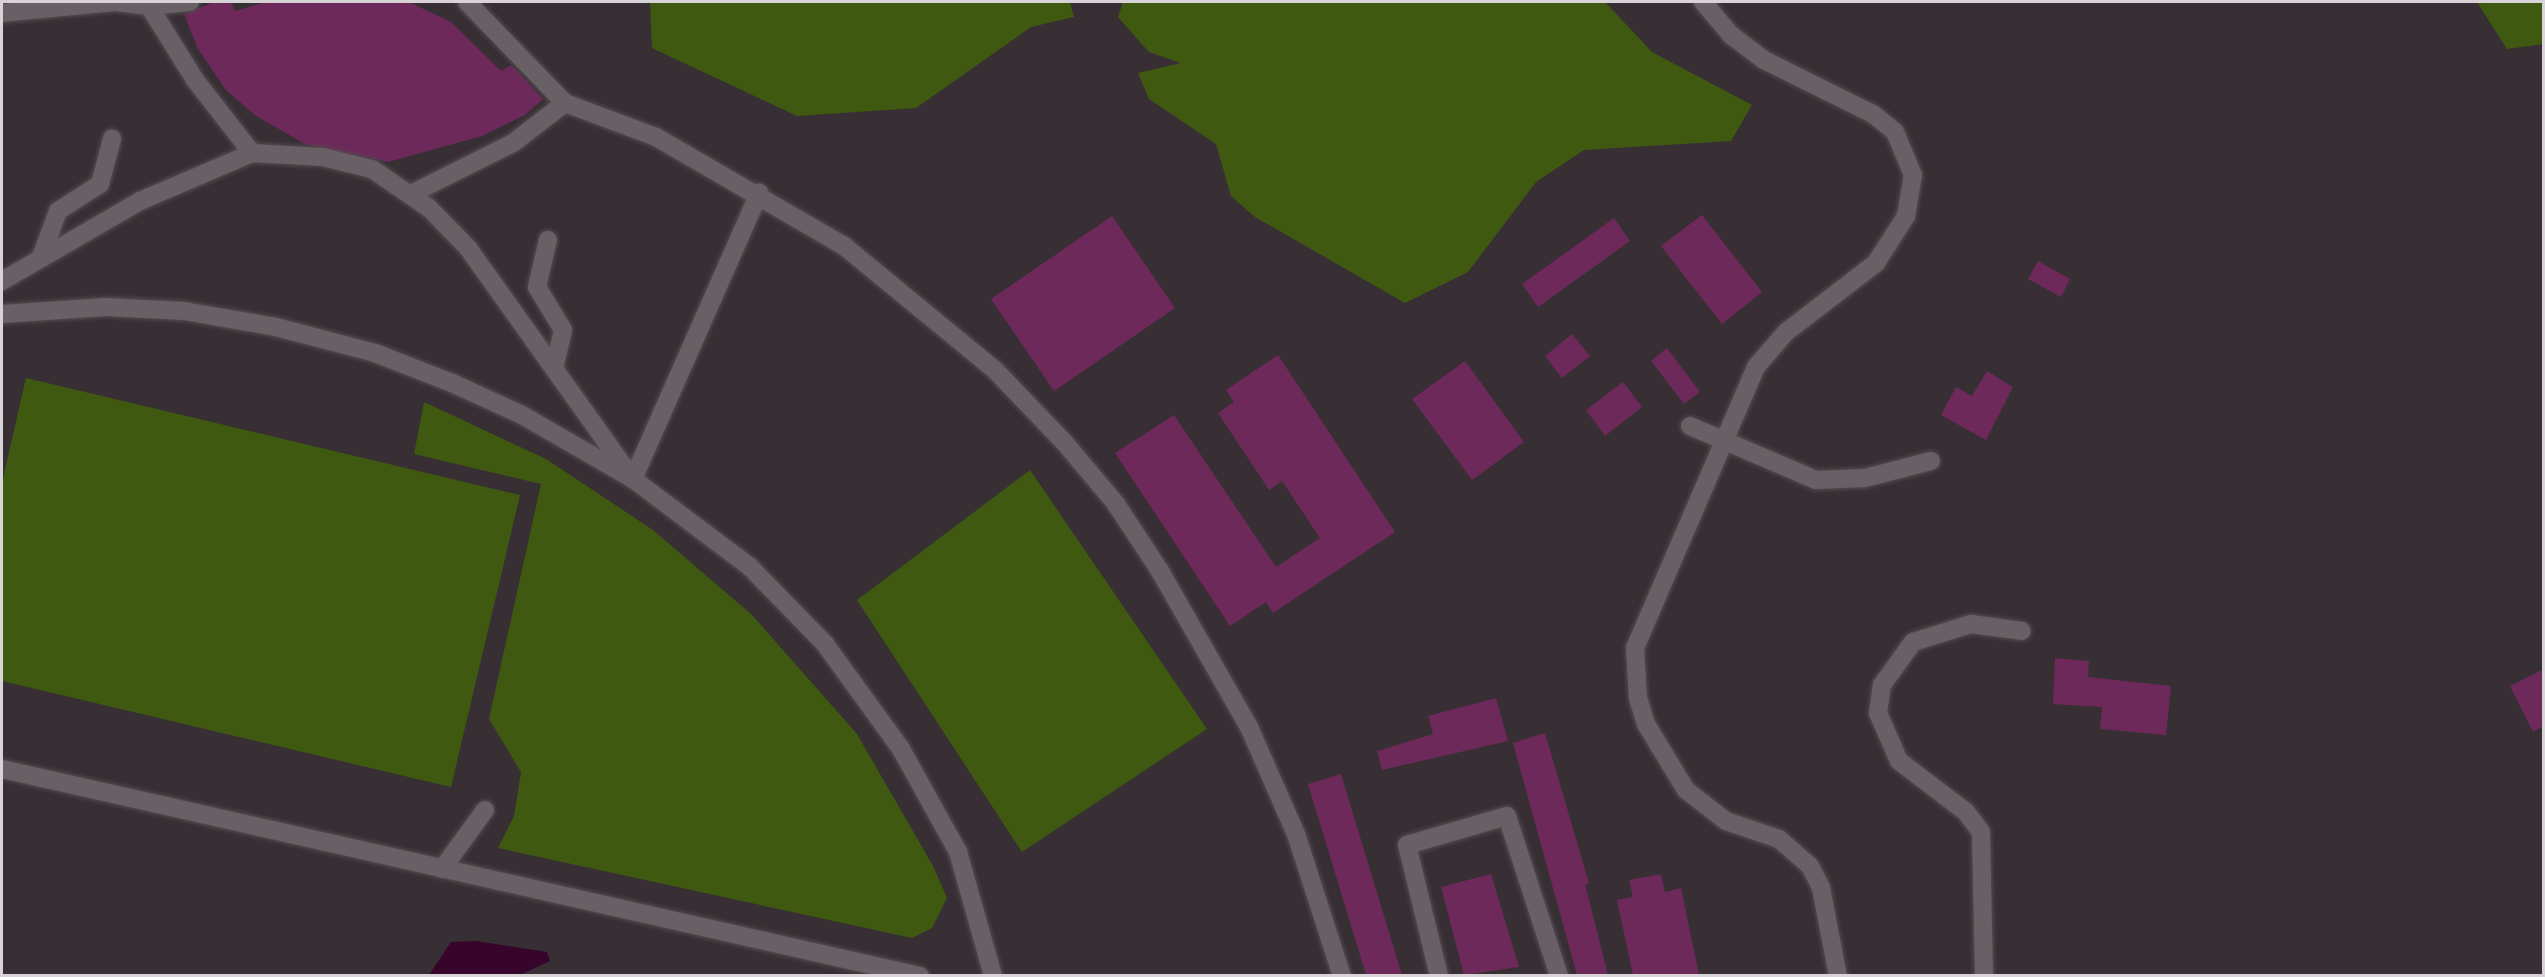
<!DOCTYPE html>
<style>
body{margin:0}
#map{position:relative;width:2545px;height:977px;overflow:hidden;background:#372f34;font-family:Mulish,sans-serif}
div>[style]{position:absolute}
.green>*{inset:0;background:#3f5911}
.water>*{inset:0;background:#37042c}
.building>*{inset:0;background:#6e295b}
.roads{filter:drop-shadow(0 0 2px #524c4f) drop-shadow(0 0 2px #524c4f)}
.minor>*{height:18px;margin:-9px;padding:0 9px;transform-origin:9px;border-radius:9px;background:#696066}
span{translate:-50% -50%;white-space:nowrap;text-align:center;line-height:1.15;-webkit-text-stroke:4.5px #372f34;paint-order:stroke}
.frame{position:absolute;inset:0;border:3px solid #d8d3d6;pointer-events:none}
</style>
<div id="map">
<div class="green">
<i style="clip-path:polygon(650px 2px,1070px 2px,1074px 17px,1031px 27px,916px 108px,797px 116px,652px 48px)"></i>
<i style="clip-path:polygon(1123px 2px,1605px 2px,1652px 52px,1752px 105px,1731px 141px,1584px 150px,1536px 182px,1468px 272px,1405px 303px,1255px 217px,1231px 196px,1216px 144px,1149px 99px,1138px 73px,1181px 63px,1149px 52px,1118px 17px)"></i>
<i style="clip-path:polygon(2477px 2px,2543px 2px,2543px 44px,2507px 49px)"></i>
<i style="clip-path:polygon(26px 378px,520px 495px,451px 787px,2px 681px,2px 483px)"></i>
<i style="clip-path:polygon(424px 402px,546px 459px,653px 530px,752px 615px,857px 734px,933px 866px,947px 898px,932px 928px,912px 938px,498px 848px,514px 816px,521px 772px,489px 719px,541px 484px,414px 454px)"></i>
<i style="clip-path:polygon(1030px 470px,1207px 729px,1022px 852px,857px 600px)"></i>
</div>
<div class="water">
<i style="clip-path:polygon(476px 941px,547px 952px,550px 961px,520px 975px,429px 975px,451px 942px)"></i>
</div>
<div class="building">
<i style="clip-path:polygon(214px 2px,231px 2px,235px 11px,266px 2px,409px 2px,451px 22px,501px 71px,512px 65px,543px 99px,525px 115px,482px 136px,388px 162px,307px 145px,256px 116px,226px 90px,198px 49px,184px 14px)"></i>
<i style="clip-path:polygon(1702px 215px,1762px 292px,1722px 324px,1661px 246px)"></i>
<i style="clip-path:polygon(1112px 216px,1175px 308px,1054px 391px,991px 299px)"></i>
<i style="clip-path:polygon(1614px 218px,1630px 241px,1538px 307px,1522px 284px)"></i>
<i style="clip-path:polygon(2038px 261px,2070px 279px,2061px 297px,2028px 279px)"></i>
<i style="clip-path:polygon(1572px 334px,1590px 356px,1562px 378px,1545px 356px)"></i>
<i style="clip-path:polygon(1667px 348px,1700px 392px,1684px 404px,1651px 361px)"></i>
<i style="clip-path:polygon(1278px 355px,1395px 532px,1273px 613px,1266px 602px,1230px 626px,1115px 453px,1174px 415px,1276px 567px,1320px 538px,1282px 481px,1269px 490px,1218px 413px,1234px 402px,1226px 390px)"></i>
<i style="clip-path:polygon(1465px 361px,1524px 442px,1472px 480px,1412px 399px)"></i>
<i style="clip-path:polygon(1987px 371px,2013px 387px,1986px 440px,1941px 415px,1956px 387px,1972px 396px)"></i>
<i style="clip-path:polygon(1623px 382px,1642px 407px,1605px 436px,1586px 410px)"></i>
<i style="clip-path:polygon(2055px 658px,2089px 661px,2088px 677px,2171px 686px,2166px 735px,2100px 729px,2102px 707px,2053px 704px)"></i>
<i style="clip-path:polygon(2544px 669px,2544px 726px,2533px 732px,2510px 686px)"></i>
<i style="clip-path:polygon(1496px 698px,1508px 741px,1382px 770px,1377px 751px,1433px 734px,1428px 716px)"></i>
<i style="clip-path:polygon(1545px 733px,1589px 883px,1585px 884px,1608px 975px,1577px 975px,1513px 743px)"></i>
<i style="clip-path:polygon(1341px 774px,1402px 975px,1366px 975px,1308px 784px)"></i>
<i style="clip-path:polygon(1491px 874px,1519px 967px,1464px 975px,1441px 887px)"></i>
<i style="clip-path:polygon(1661px 874px,1665px 892px,1681px 888px,1699px 975px,1633px 975px,1617px 900px,1633px 897px,1629px 880px)"></i>
</div>
<div class="roads">
<div class="minor">
<i style="left:116px;top:2px;width:33px;rotate:7deg"></i>
<i style="left:149px;top:6px;width:87px;rotate:58.1deg"></i>
<i style="left:195px;top:80px;width:93px;rotate:52deg"></i>
<i style="left:148px;top:2px;width:4px;rotate:76deg"></i>
<i style="left:149px;top:6px;width:41px;rotate:-5.6deg"></i>
<i style="left:467px;top:2px;width:141px;rotate:45.9deg"></i>
<i style="left:565px;top:103px;width:97px;rotate:20.5deg"></i>
<i style="left:656px;top:137px;width:217px;rotate:30.1deg"></i>
<i style="left:844px;top:246px;width:194px;rotate:39.4deg"></i>
<i style="left:994px;top:369px;width:101px;rotate:46.2deg"></i>
<i style="left:1064px;top:442px;width:81px;rotate:50deg"></i>
<i style="left:1116px;top:504px;width:80px;rotate:56.7deg"></i>
<i style="left:1160px;top:571px;width:180px;rotate:60.3deg"></i>
<i style="left:1249px;top:727px;width:117px;rotate:66.3deg"></i>
<i style="left:1296px;top:834px;width:149px;rotate:72.1deg"></i>
<i style="left:1703px;top:2px;width:43px;rotate:49.7deg"></i>
<i style="left:1731px;top:35px;width:41px;rotate:37.1deg"></i>
<i style="left:1764px;top:60px;width:122px;rotate:26.4deg"></i>
<i style="left:1873px;top:114px;width:28px;rotate:39deg"></i>
<i style="left:1895px;top:132px;width:47px;rotate:67.3deg"></i>
<i style="left:1913px;top:175px;width:42px;rotate:99.7deg"></i>
<i style="left:1906px;top:216px;width:56px;rotate:122.6deg"></i>
<i style="left:1876px;top:263px;width:113px;rotate:142.5deg"></i>
<i style="left:1786px;top:332px;width:46px;rotate:130.6deg"></i>
<i style="left:1756px;top:367px;width:306px;rotate:113.3deg"></i>
<i style="left:1635px;top:648px;width:50px;rotate:86.6deg"></i>
<i style="left:1638px;top:698px;width:27px;rotate:73deg"></i>
<i style="left:1646px;top:724px;width:77px;rotate:58.8deg"></i>
<i style="left:1686px;top:790px;width:51px;rotate:37.8deg"></i>
<i style="left:1726px;top:821px;width:56px;rotate:18.8deg"></i>
<i style="left:1779px;top:839px;width:41px;rotate:41.1deg"></i>
<i style="left:1810px;top:866px;width:25px;rotate:63deg"></i>
<i style="left:1821px;top:888px;width:90px;rotate:79.1deg"></i>
<i style="left:2px;top:13px;width:114px;rotate:-5.6deg"></i>
<i style="left:411px;top:194px;width:114px;rotate:-26.6deg"></i>
<i style="left:513px;top:143px;width:66px;rotate:-37.6deg"></i>
<i style="left:548px;top:240px;width:48px;rotate:103.2deg"></i>
<i style="left:537px;top:287px;width:50px;rotate:58.8deg"></i>
<i style="left:563px;top:330px;width:40px;rotate:103deg"></i>
<i style="left:41px;top:257px;width:49px;rotate:-69.7deg"></i>
<i style="left:58px;top:211px;width:50px;rotate:-32.7deg"></i>
<i style="left:100px;top:184px;width:47px;rotate:-75.1deg"></i>
<i style="left:2px;top:281px;width:160px;rotate:-30.1deg"></i>
<i style="left:140px;top:201px;width:122px;rotate:-23.2deg"></i>
<i style="left:252px;top:153px;width:71px;rotate:3.2deg"></i>
<i style="left:323px;top:157px;width:50px;rotate:13.8deg"></i>
<i style="left:372px;top:169px;width:69px;rotate:34.4deg"></i>
<i style="left:429px;top:208px;width:56px;rotate:45.7deg"></i>
<i style="left:468px;top:248px;width:284px;rotate:54.5deg"></i>
<i style="left:633px;top:479px;width:313px;rotate:-66.2deg"></i>
<i style="left:2px;top:314px;width:104px;rotate:-3.9deg"></i>
<i style="left:106px;top:307px;width:78px;rotate:2.9deg"></i>
<i style="left:184px;top:311px;width:93px;rotate:9.9deg"></i>
<i style="left:276px;top:327px;width:102px;rotate:14.7deg"></i>
<i style="left:375px;top:353px;width:83px;rotate:21.3deg"></i>
<i style="left:452px;top:383px;width:77px;rotate:24.6deg"></i>
<i style="left:522px;top:415px;width:128px;rotate:30deg"></i>
<i style="left:633px;top:479px;width:145px;rotate:36.9deg"></i>
<i style="left:749px;top:566px;width:109px;rotate:45.7deg"></i>
<i style="left:825px;top:644px;width:130px;rotate:54.1deg"></i>
<i style="left:901px;top:749px;width:118px;rotate:61deg"></i>
<i style="left:958px;top:852px;width:129px;rotate:74.2deg"></i>
<i style="left:1690px;top:426px;width:137px;rotate:23.2deg"></i>
<i style="left:1816px;top:480px;width:49px;rotate:-2.3deg"></i>
<i style="left:1865px;top:478px;width:68px;rotate:-14.4deg"></i>
<i style="left:2px;top:769px;width:941px;rotate:12.71deg"></i>
<i style="left:442px;top:869px;width:73px;rotate:-53.9deg"></i>
<i style="left:1439px;top:976px;width:135px;rotate:-103.7deg"></i>
<i style="left:1407px;top:845px;width:104px;rotate:-16.2deg"></i>
<i style="left:1507px;top:816px;width:168px;rotate:72deg"></i>
<i style="left:1984px;top:976px;width:144px;rotate:-91.2deg"></i>
<i style="left:1981px;top:832px;width:25px;rotate:-127deg"></i>
<i style="left:1966px;top:812px;width:84px;rotate:-142.7deg"></i>
<i style="left:1899px;top:761px;width:52px;rotate:-113.6deg"></i>
<i style="left:1878px;top:713px;width:28px;rotate:-82deg"></i>
<i style="left:1882px;top:685px;width:53px;rotate:-54.2deg"></i>
<i style="left:1913px;top:642px;width:61px;rotate:-17.2deg"></i>
<i style="left:1971px;top:624px;width:51px;rotate:7.8deg"></i>
</div>
</div>
<div class="frame"></div>
</div>
